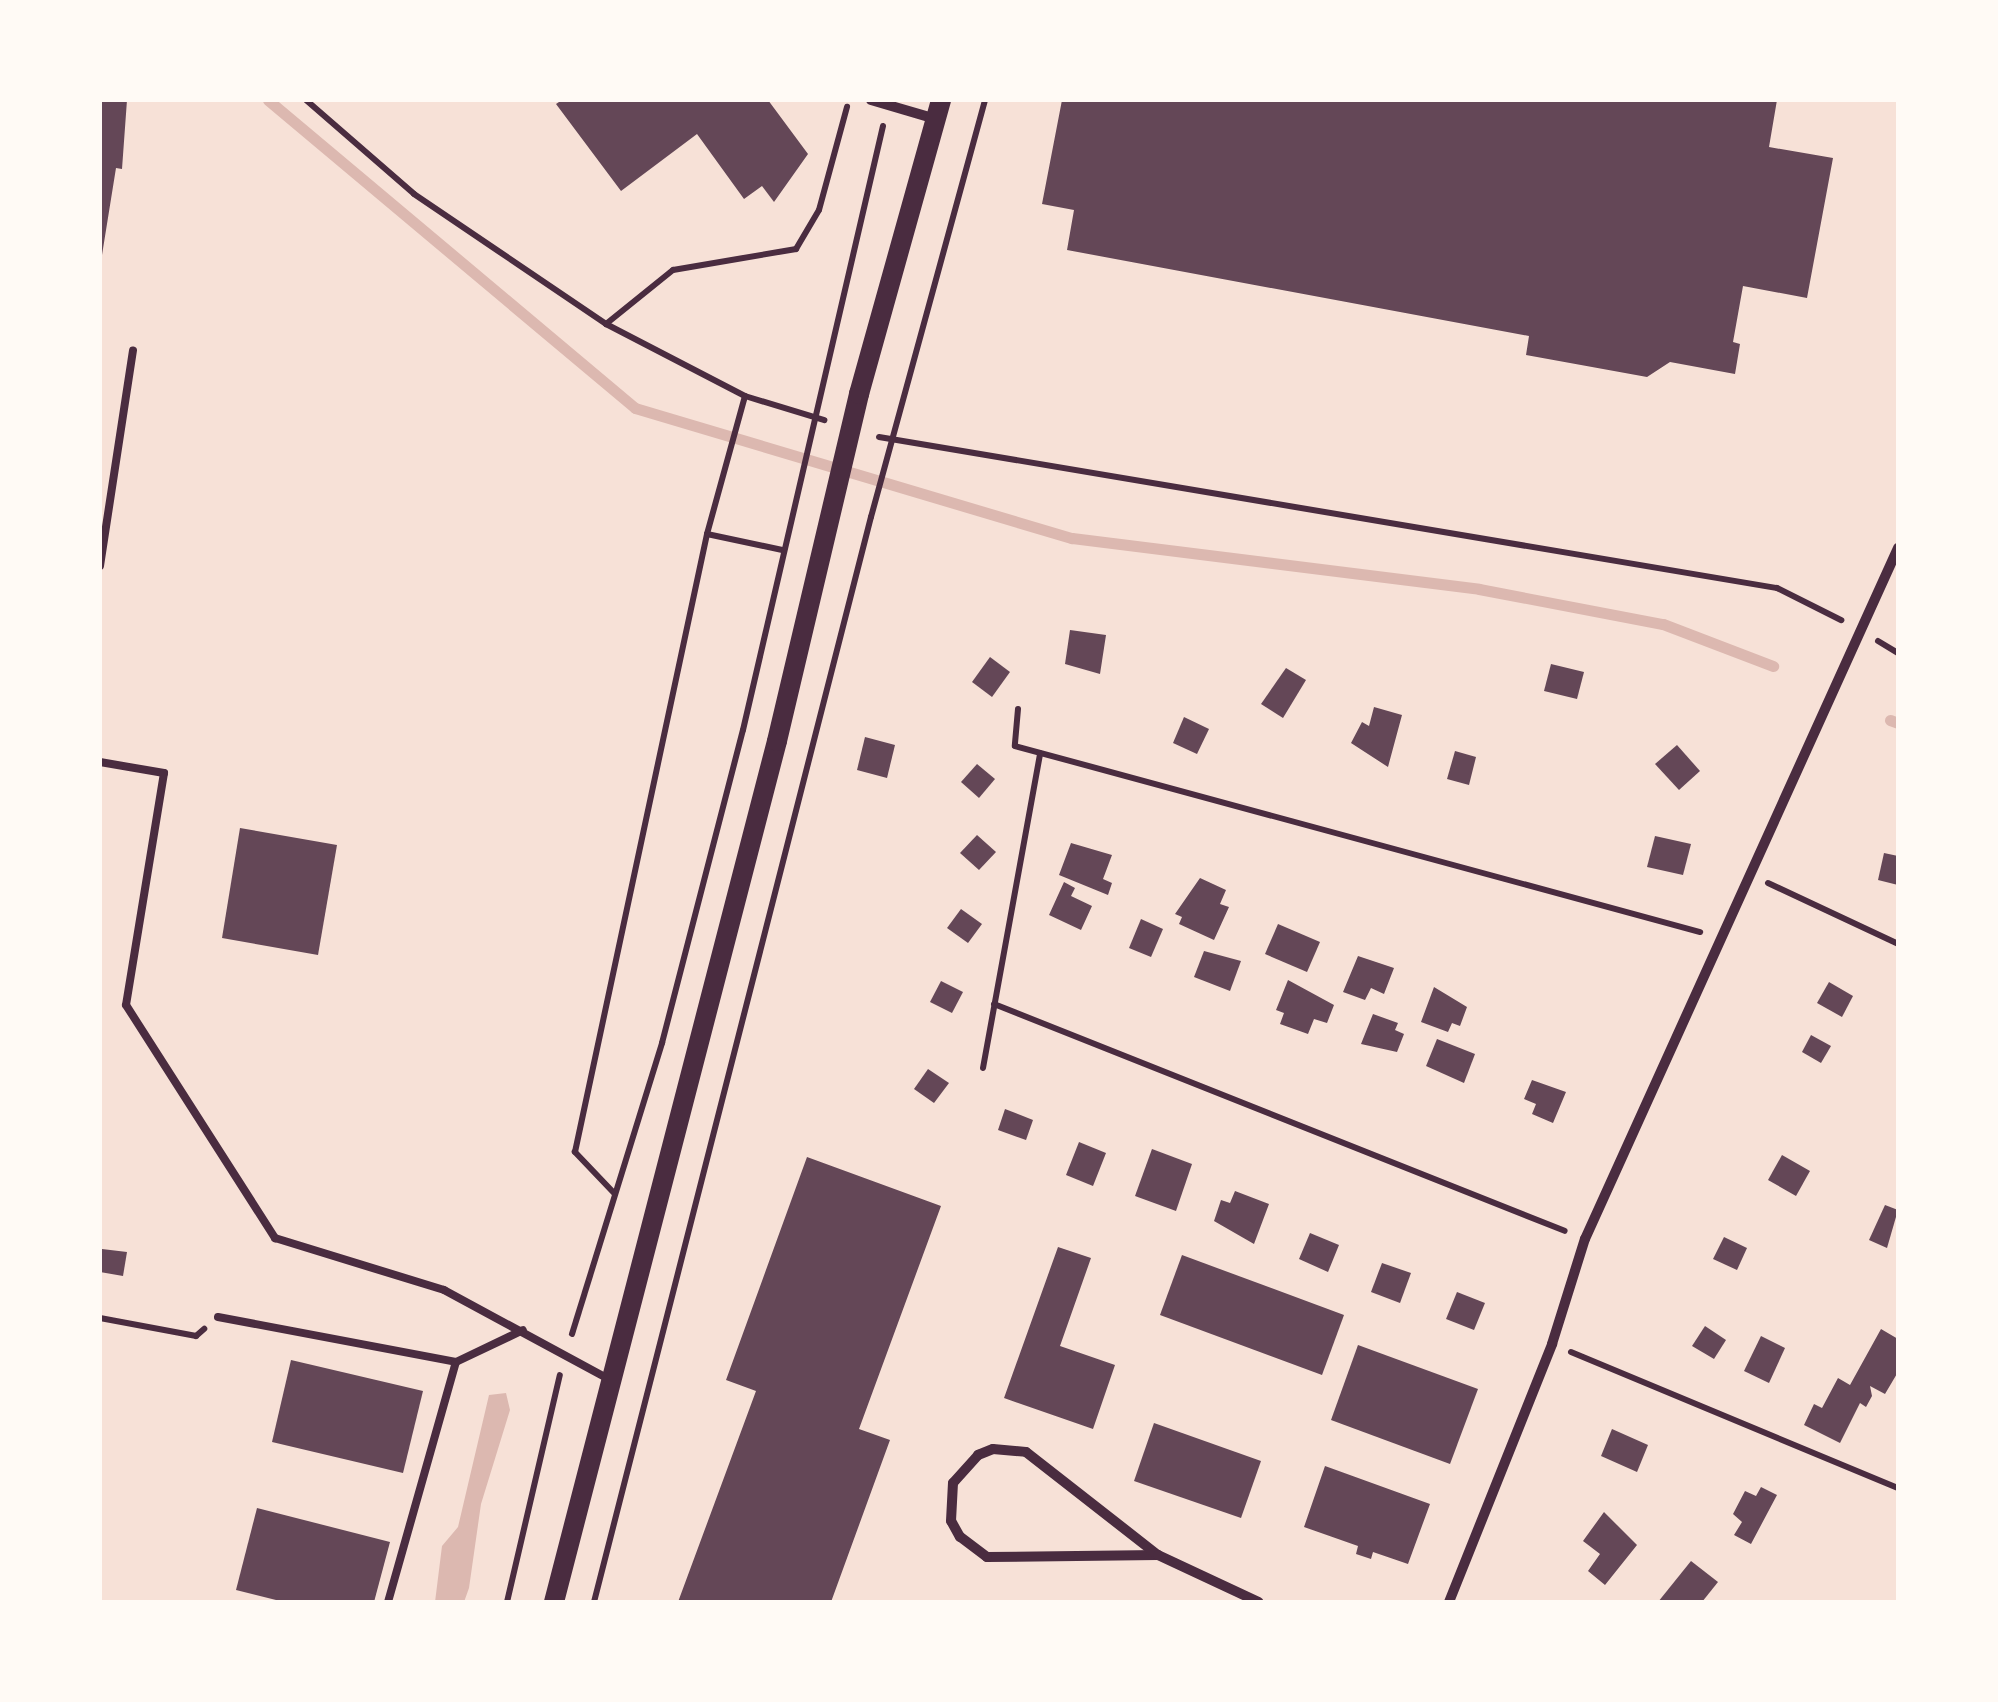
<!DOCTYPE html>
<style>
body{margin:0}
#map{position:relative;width:1998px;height:1702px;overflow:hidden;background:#f7e1d7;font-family:"Sofia Sans Condensed",sans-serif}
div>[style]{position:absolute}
.water>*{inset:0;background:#dcb8b0}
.stream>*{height:11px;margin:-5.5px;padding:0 5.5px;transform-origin:5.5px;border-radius:5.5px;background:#dcb8b0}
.building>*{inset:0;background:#644757}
.path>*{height:6px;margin:-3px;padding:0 3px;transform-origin:3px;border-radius:3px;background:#4a2c40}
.service>*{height:8px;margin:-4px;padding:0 4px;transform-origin:4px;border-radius:4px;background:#4a2c40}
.minor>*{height:10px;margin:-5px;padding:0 5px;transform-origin:5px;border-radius:5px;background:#4a2c40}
.secondary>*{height:20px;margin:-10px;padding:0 10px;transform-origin:10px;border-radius:10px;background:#4a2c40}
span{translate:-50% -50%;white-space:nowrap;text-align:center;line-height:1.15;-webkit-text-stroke:10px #fffaf5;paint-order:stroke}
.frame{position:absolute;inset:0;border:102px solid #fffaf5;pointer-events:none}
</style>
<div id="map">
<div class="water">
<i style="clip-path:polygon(506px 1393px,510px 1410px,481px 1504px,469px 1588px,464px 1602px,435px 1602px,442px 1546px,458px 1527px,489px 1395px)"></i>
</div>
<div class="stream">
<i style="left:268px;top:100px;width:479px;rotate:40deg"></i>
<i style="left:635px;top:408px;width:456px;rotate:16.6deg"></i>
<i style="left:1072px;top:538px;width:410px;rotate:7.1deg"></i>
<i style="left:1479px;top:589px;width:187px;rotate:10.8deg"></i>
<i style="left:1663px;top:624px;width:118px;rotate:20.9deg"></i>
<i style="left:1890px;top:720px;width:9px;rotate:21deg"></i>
</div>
<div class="building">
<i style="clip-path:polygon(100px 100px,127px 100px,122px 169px,116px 168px,102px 255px)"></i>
<i style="clip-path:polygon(562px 100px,768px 100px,808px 154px,774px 202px,762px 186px,744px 199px,697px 134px,621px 191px,556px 104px)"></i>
<i style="clip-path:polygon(1062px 100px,1777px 100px,1769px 147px,1833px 158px,1807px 298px,1743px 286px,1733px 342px,1740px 344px,1735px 374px,1670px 362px,1647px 377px,1526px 355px,1529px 336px,1067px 250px,1074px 210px,1042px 204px)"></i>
<i style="clip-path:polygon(1070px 630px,1106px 635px,1100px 674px,1065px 664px)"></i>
<i style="clip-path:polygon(990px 657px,1010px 672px,992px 697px,972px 682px)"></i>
<i style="clip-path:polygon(1551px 664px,1584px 672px,1577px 699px,1544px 691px)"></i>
<i style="clip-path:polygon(1286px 668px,1306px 680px,1283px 718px,1261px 704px)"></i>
<i style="clip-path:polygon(1374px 707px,1402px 715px,1388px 767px,1351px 743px,1362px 722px,1369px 726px)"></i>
<i style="clip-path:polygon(1184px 717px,1209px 729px,1197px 754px,1173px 743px)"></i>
<i style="clip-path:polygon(865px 737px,895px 745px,887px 778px,857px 770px)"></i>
<i style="clip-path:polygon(1677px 745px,1700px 771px,1679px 790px,1655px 764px)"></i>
<i style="clip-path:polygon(1455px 751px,1476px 757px,1469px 785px,1447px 779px)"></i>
<i style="clip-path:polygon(977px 764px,995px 779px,979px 798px,961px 782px)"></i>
<i style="clip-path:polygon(240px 828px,337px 845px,318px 955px,222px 938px)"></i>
<i style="clip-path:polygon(977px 835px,996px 852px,979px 870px,960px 853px)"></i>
<i style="clip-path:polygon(1655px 836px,1691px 844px,1683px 875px,1647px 867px)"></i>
<i style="clip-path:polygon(1071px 843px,1112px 855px,1103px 879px,1112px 883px,1108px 895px,1059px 875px)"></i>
<i style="clip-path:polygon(1884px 853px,1898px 856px,1898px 885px,1878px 880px)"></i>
<i style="clip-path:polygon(1200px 878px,1226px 890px,1220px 904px,1229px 907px,1214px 940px,1179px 924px,1182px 917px,1175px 914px)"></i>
<i style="clip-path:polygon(1064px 882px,1075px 888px,1071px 896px,1092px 906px,1081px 930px,1049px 915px)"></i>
<i style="clip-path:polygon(961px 909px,982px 924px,968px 943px,947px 928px)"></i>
<i style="clip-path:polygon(1141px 919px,1163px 929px,1151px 957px,1129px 948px)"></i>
<i style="clip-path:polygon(1278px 924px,1320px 942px,1307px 972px,1265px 954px)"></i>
<i style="clip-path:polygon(1204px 951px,1241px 961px,1230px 991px,1194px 977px)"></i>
<i style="clip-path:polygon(1358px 956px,1394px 968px,1384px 994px,1371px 988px,1365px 1000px,1343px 992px)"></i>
<i style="clip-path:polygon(1288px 980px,1334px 1005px,1327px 1023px,1314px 1019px,1308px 1034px,1280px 1024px,1284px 1013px,1276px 1010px)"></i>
<i style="clip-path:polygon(941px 981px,963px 992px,952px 1013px,930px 1002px)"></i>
<i style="clip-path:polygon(1829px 982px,1853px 996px,1842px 1017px,1817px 1003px)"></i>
<i style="clip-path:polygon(1434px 987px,1467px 1007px,1460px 1026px,1452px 1023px,1448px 1032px,1421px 1022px)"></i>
<i style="clip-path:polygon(1373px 1014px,1398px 1023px,1395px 1030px,1404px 1034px,1397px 1052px,1361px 1044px)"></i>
<i style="clip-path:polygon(1811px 1035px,1831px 1046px,1821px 1063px,1802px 1052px)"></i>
<i style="clip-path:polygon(1437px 1039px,1475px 1054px,1464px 1083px,1426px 1066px)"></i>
<i style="clip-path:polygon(928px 1069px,949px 1083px,934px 1103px,914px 1089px)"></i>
<i style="clip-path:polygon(1532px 1080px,1566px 1092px,1553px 1123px,1532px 1114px,1536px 1104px,1524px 1099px)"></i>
<i style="clip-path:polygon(1005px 1109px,1033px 1120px,1026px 1140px,998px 1130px)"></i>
<i style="clip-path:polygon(1079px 1142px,1106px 1153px,1093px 1186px,1066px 1175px)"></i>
<i style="clip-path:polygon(1152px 1149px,1192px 1164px,1176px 1211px,1135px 1196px)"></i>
<i style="clip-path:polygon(1782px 1155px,1810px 1171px,1796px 1196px,1768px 1180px)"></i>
<i style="clip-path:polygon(807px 1157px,941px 1206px,859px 1429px,890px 1440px,831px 1602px,678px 1602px,756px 1391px,726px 1380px)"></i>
<i style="clip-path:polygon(1235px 1191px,1269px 1204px,1254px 1244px,1214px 1221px,1221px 1200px,1230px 1203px)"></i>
<i style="clip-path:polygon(1885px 1205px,1898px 1210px,1887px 1248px,1869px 1240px)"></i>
<i style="clip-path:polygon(1310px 1233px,1339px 1245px,1328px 1272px,1299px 1259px)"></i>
<i style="clip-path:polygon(1724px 1237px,1747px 1248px,1737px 1270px,1713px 1259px)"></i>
<i style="clip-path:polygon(1058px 1247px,1091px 1258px,1060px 1346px,1115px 1365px,1093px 1429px,1004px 1398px)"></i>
<i style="clip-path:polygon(102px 1249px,127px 1252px,123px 1276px,100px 1272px)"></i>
<i style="clip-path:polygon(1182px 1255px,1344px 1315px,1322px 1375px,1160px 1315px)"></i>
<i style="clip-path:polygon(1382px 1263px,1411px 1273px,1400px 1303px,1371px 1292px)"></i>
<i style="clip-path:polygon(1457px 1292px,1485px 1303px,1474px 1330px,1446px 1319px)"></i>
<i style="clip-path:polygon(1705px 1326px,1726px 1340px,1714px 1359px,1692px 1346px)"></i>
<i style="clip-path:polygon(1881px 1329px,1898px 1339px,1898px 1372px,1885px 1394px,1870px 1386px,1872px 1396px,1866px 1407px,1860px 1403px,1840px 1443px,1804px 1425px,1814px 1404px,1822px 1408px,1838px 1378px,1850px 1385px)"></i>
<i style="clip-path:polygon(1761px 1336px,1785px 1348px,1769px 1383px,1744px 1371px)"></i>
<i style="clip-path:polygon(1358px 1345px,1478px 1389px,1450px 1464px,1331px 1420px)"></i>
<i style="clip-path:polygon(291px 1360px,423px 1391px,403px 1473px,272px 1442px)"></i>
<i style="clip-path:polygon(1154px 1423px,1261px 1461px,1241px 1518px,1134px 1481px)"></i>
<i style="clip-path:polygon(1612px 1429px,1648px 1445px,1637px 1472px,1601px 1456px)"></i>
<i style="clip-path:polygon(1325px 1466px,1430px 1504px,1408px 1564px,1373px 1552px,1371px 1559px,1356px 1554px,1358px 1546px,1304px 1527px)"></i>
<i style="clip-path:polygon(1761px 1487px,1777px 1495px,1751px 1544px,1734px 1535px,1742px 1522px,1733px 1514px,1745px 1491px,1756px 1496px)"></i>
<i style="clip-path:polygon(257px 1508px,390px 1542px,374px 1602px,284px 1602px,236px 1590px)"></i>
<i style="clip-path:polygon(1604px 1512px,1637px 1545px,1605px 1585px,1588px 1571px,1600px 1554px,1583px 1541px)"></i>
<i style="clip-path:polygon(1691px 1561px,1718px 1582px,1702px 1602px,1658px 1602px)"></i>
</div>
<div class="path">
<i style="left:306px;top:100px;width:143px;rotate:41deg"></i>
<i style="left:414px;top:194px;width:232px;rotate:34.1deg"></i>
<i style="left:606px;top:324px;width:157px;rotate:27.4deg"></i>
<i style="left:745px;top:396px;width:83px;rotate:16.9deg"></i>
<i style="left:606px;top:324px;width:86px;rotate:-38.9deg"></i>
<i style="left:673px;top:270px;width:125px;rotate:-9.7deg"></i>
<i style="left:796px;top:249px;width:45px;rotate:-59.5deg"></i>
<i style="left:819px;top:210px;width:107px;rotate:-74.8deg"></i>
<i style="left:879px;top:437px;width:911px;rotate:9.55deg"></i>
<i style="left:1777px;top:588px;width:72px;rotate:26.6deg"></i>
<i style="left:707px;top:534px;width:77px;rotate:12deg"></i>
<i style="left:1878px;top:641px;width:23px;rotate:31deg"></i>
<i style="left:1018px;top:709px;width:37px;rotate:95deg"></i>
<i style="left:1015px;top:746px;width:710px;rotate:15.19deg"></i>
<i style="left:1768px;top:883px;width:144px;rotate:25.1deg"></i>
<i style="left:994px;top:1004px;width:614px;rotate:21.68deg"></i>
<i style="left:983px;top:1068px;width:320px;rotate:-79.7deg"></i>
<i style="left:614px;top:1193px;width:57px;rotate:-133.6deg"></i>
<i style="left:575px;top:1152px;width:632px;rotate:-77.94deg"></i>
<i style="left:707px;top:534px;width:143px;rotate:-74.6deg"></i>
<i style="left:100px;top:1318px;width:98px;rotate:10.6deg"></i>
<i style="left:196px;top:1336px;width:11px;rotate:-41deg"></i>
<i style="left:572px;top:1334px;width:305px;rotate:-72.8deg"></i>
<i style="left:662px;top:1043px;width:323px;rotate:-75.5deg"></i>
<i style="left:743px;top:730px;width:620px;rotate:-76.95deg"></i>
<i style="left:1571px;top:1352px;width:354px;rotate:22.6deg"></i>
<i style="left:507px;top:1602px;width:233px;rotate:-76.9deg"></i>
<i style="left:594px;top:1602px;width:1120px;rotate:-75.68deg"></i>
<i style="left:871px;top:517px;width:432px;rotate:-74.7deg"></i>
</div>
<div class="service">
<i style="left:100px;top:566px;width:218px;rotate:-81.3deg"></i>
<i style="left:100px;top:762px;width:65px;rotate:9.8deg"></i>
<i style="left:164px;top:773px;width:235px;rotate:99.3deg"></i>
<i style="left:126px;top:1005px;width:277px;rotate:57.4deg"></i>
<i style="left:275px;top:1238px;width:177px;rotate:17.1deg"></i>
<i style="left:444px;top:1290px;width:185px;rotate:28.4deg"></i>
<i style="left:218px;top:1317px;width:242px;rotate:10.7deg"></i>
<i style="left:388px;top:1602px;width:249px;rotate:-74.2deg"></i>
<i style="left:456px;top:1362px;width:74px;rotate:-25.5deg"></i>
</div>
<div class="minor">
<i style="left:871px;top:100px;width:68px;rotate:16.3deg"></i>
<i style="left:1158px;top:1555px;width:171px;rotate:179.3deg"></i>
<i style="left:987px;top:1557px;width:34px;rotate:-143deg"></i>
<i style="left:960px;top:1537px;width:18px;rotate:-119deg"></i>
<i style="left:951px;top:1521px;width:38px;rotate:-87deg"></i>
<i style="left:953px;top:1483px;width:38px;rotate:-48deg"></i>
<i style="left:978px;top:1455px;width:16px;rotate:-22deg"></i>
<i style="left:993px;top:1449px;width:33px;rotate:5deg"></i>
<i style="left:1026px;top:1452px;width:167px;rotate:38deg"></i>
<i style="left:1158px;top:1555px;width:111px;rotate:25deg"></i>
<i style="left:1449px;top:1602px;width:278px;rotate:-68.2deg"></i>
<i style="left:1552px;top:1344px;width:110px;rotate:-72.6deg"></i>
<i style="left:1585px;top:1239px;width:759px;rotate:-65.63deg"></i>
</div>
<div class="secondary">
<i style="left:554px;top:1602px;width:889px;rotate:-75.48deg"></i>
<i style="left:777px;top:741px;width:357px;rotate:-76.7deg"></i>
<i style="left:859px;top:394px;width:305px;rotate:-74.4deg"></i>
</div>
<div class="frame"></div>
</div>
